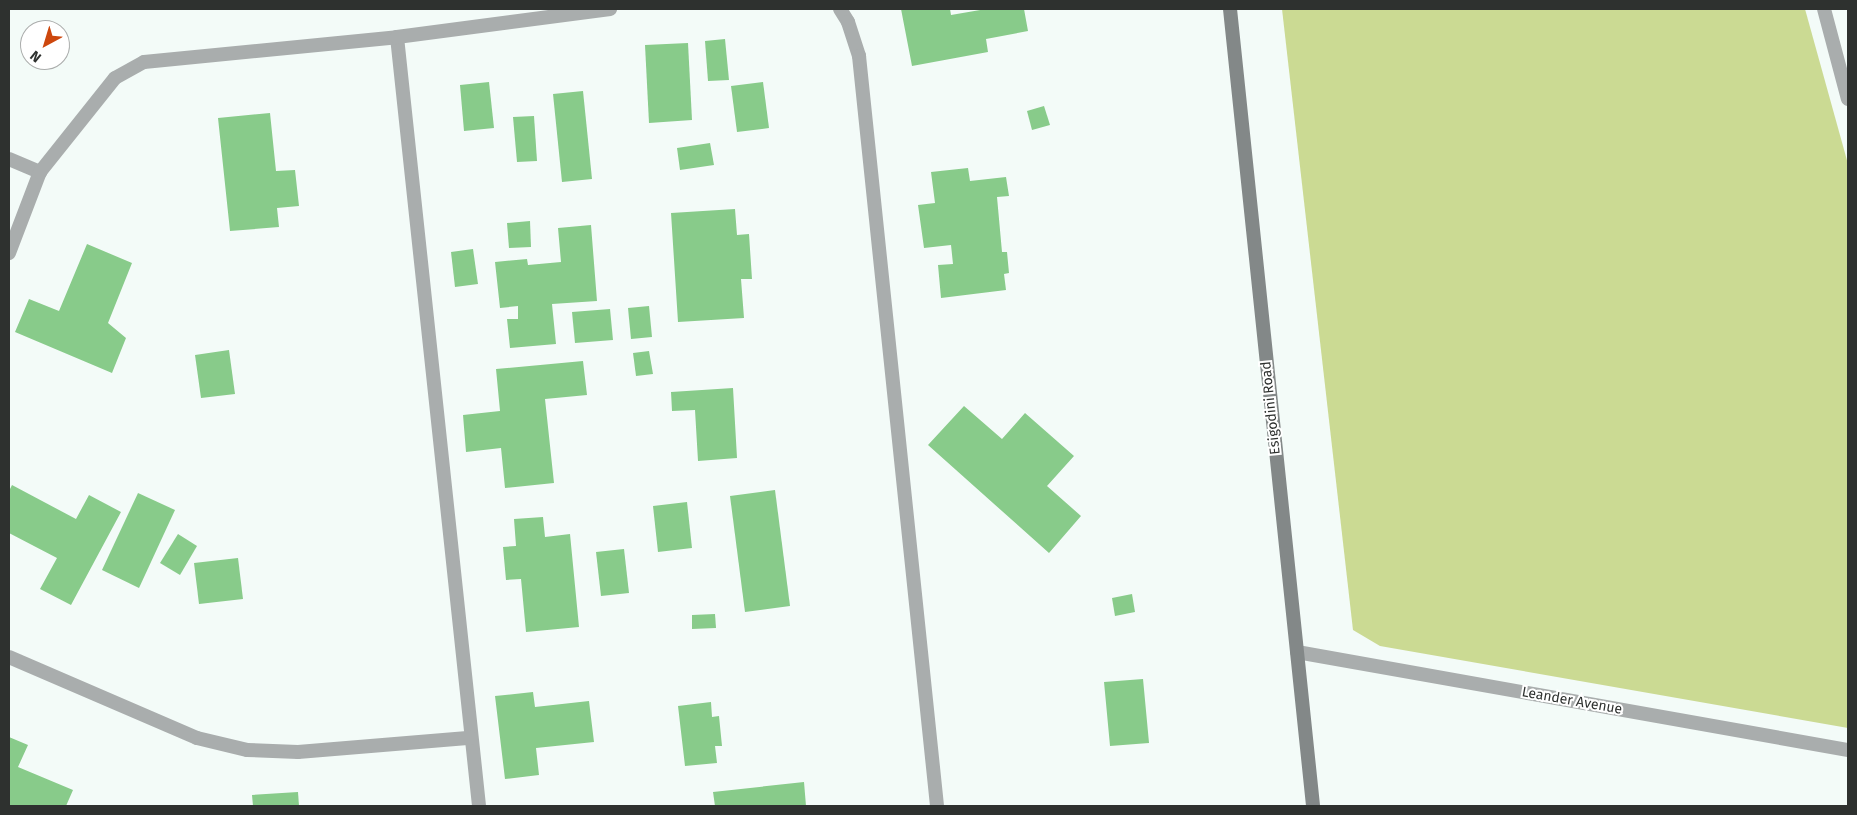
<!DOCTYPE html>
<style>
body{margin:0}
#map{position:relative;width:1857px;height:815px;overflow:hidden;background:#f3fbf8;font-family:"Fira Sans",sans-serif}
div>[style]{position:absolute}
.green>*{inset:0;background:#cbda93}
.building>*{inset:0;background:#88cb8a}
.minor>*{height:14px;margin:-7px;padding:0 7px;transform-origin:7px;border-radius:7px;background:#a9adad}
.secondary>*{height:14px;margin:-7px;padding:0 7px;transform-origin:7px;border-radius:7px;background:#838888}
span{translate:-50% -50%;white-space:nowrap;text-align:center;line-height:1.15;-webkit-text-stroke:4px #fff;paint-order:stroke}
.street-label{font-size:14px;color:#2e312f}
.frame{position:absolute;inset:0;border:10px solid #2e312f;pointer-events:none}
.north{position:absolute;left:20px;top:20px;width:50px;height:50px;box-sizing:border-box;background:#fff;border:1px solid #abadac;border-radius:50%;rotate:219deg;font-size:14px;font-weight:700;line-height:20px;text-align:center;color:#2e312f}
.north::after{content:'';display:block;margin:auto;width:18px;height:22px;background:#cd470d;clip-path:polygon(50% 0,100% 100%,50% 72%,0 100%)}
</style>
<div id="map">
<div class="green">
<i style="clip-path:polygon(1282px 9px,1805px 9px,1848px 164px,1848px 728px,1380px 646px,1353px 630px)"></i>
</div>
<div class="building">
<i style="clip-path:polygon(901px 9px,950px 9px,951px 15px,986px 9px,1024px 9px,1028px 31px,986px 39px,988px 52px,912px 66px)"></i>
<i style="clip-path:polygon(725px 39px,729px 80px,708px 81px,705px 41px)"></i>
<i style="clip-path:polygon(688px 43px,692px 120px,649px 123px,645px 45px)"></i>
<i style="clip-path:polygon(489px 82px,494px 128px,464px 131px,460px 85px)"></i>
<i style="clip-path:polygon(763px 82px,769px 128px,737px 132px,731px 86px)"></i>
<i style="clip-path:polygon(583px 91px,592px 179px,562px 182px,553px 94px)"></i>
<i style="clip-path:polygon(1044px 106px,1050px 125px,1032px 130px,1027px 111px)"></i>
<i style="clip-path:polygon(270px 113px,276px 171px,295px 170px,299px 206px,277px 208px,279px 227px,230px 231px,218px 118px)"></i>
<i style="clip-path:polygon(534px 116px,537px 161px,517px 162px,513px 117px)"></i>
<i style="clip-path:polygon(710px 143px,714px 165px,680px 170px,677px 148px)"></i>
<i style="clip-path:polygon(968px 168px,970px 181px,1006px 177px,1009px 196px,997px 197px,1002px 252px,1007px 252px,1009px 273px,1004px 274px,1006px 290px,941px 298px,938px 265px,953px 264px,951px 245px,924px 248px,918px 205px,935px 203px,931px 172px)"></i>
<i style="clip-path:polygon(735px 209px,737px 235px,749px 234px,752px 279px,741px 279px,744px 318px,678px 322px,671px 213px)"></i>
<i style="clip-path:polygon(530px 221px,531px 247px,509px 248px,507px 223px)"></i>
<i style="clip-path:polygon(591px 225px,597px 301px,552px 304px,556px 344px,510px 348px,507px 319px,518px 319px,518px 306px,500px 308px,495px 262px,527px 259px,528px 265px,561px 262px,558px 228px)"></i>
<i style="clip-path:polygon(87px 244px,132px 263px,108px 323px,126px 338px,112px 373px,15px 332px,29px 299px,59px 311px)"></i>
<i style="clip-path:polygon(473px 249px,478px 284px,455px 287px,451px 252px)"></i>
<i style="clip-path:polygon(649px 306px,652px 337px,631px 339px,628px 308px)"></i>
<i style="clip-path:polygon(610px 309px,613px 340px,575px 343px,572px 312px)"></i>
<i style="clip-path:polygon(229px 350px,235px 394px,201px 398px,195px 355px)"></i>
<i style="clip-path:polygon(649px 351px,653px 374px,636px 376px,633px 353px)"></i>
<i style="clip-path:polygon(583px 361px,587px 395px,545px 399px,554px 483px,505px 488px,501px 448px,466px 452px,463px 415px,500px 411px,496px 369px)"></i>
<i style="clip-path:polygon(733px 388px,737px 458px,698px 461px,695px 410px,672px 411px,671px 392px)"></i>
<i style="clip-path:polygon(964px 406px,1002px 439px,1025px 413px,1074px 456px,1047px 486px,1081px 516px,1049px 553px,928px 445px)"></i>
<i style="clip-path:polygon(12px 485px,76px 519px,89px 495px,121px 512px,71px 605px,40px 589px,57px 558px,9px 533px,9px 491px)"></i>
<i style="clip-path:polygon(775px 490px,790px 606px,745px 612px,730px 496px)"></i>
<i style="clip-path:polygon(138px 493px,175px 510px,139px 588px,102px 570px)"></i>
<i style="clip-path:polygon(687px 502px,692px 548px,658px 552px,653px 506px)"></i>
<i style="clip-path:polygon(543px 517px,545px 537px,570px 534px,579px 627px,526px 632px,521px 579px,506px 580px,503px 547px,516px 546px,514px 519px)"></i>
<i style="clip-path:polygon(178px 534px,197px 546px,180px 575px,160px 563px)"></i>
<i style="clip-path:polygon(624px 549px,629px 593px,601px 596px,596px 552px)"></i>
<i style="clip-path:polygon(238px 558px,243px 599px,199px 604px,194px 563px)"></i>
<i style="clip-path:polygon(1132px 594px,1135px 612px,1115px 616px,1112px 598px)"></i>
<i style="clip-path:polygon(715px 614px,716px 628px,692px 629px,692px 615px)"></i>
<i style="clip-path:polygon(1143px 679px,1149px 743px,1110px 746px,1104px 682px)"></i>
<i style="clip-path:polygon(533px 692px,535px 707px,589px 701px,594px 742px,536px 748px,539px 775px,505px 779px,495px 696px)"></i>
<i style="clip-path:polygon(711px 702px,712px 717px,719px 716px,722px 746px,715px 746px,717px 763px,685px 766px,678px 706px)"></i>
<i style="clip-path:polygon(9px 737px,28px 745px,18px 767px,73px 790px,66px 806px,9px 805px)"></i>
<i style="clip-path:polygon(804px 782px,806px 806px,715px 806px,713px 792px)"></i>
<i style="clip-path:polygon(298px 792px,299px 806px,253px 806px,252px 795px)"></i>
</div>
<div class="minor">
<i style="left:840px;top:9px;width:15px;rotate:58deg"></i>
<i style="left:848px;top:22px;width:36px;rotate:72deg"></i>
<i style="left:859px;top:56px;width:754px;rotate:84.06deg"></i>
<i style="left:1824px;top:9px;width:93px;rotate:75.1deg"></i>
<i style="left:397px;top:37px;width:773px;rotate:83.91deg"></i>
<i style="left:9px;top:159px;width:34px;rotate:23deg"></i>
<i style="left:9px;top:253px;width:87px;rotate:-69.1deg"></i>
<i style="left:40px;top:172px;width:120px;rotate:-51.4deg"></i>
<i style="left:115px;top:78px;width:33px;rotate:-29deg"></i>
<i style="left:144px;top:62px;width:254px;rotate:-5.6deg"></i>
<i style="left:397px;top:37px;width:215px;rotate:-7.5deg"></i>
<i style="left:1297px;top:652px;width:560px;rotate:10.09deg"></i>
<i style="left:9px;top:657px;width:205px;rotate:23.3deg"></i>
<i style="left:197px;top:738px;width:51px;rotate:13.5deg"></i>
<i style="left:247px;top:750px;width:51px;rotate:2.2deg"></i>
<i style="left:298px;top:752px;width:173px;rotate:-4.7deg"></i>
</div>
<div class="secondary">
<i style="left:1230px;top:9px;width:801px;rotate:84.05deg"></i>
</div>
<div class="street-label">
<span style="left:1271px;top:408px;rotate:-96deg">Esigodini Road</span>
<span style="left:1572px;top:701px;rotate:10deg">Leander Avenue</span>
</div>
<div class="frame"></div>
<div class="north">N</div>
</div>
